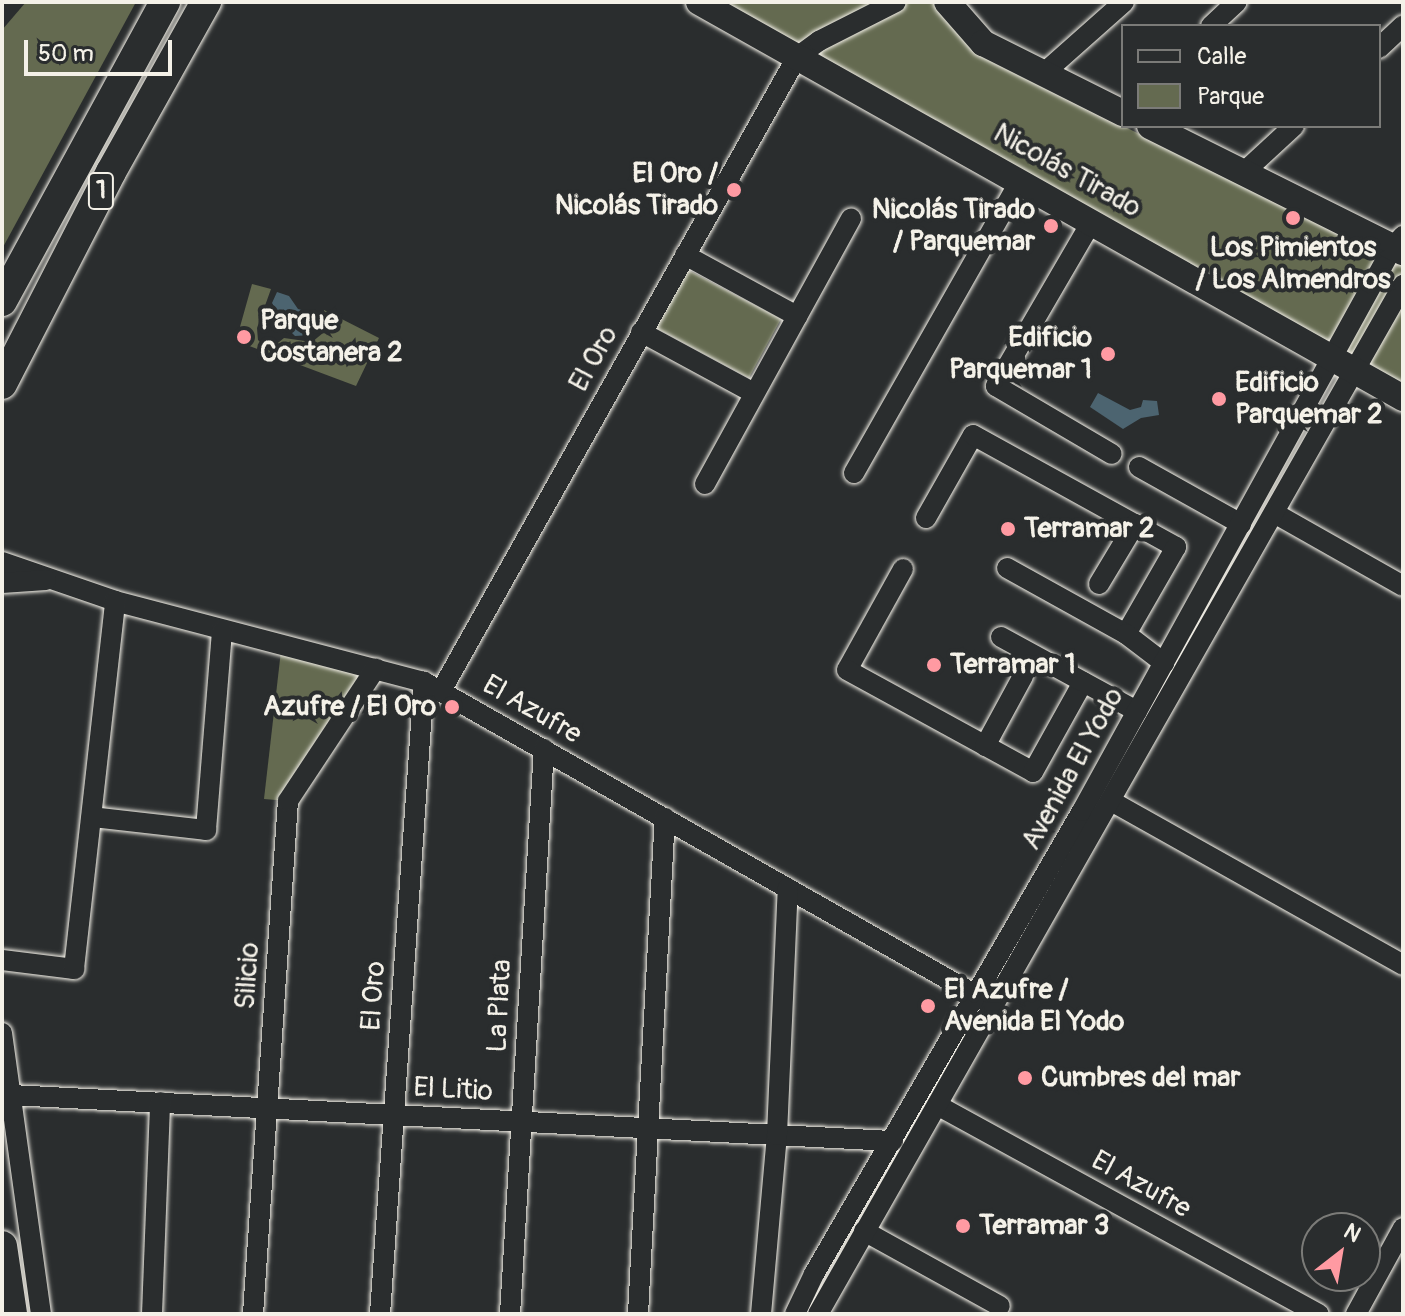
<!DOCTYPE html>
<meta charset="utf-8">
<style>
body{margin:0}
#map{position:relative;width:1405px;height:1316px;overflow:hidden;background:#2a2d2e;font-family:Pangolin,sans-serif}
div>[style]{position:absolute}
.green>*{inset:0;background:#646a50}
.water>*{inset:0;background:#4c6470}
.roads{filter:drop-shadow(0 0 2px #f4f1e8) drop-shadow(0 0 2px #f4f1e8)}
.minor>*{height:20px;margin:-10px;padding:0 10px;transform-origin:10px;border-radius:10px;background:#2a2d2e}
.major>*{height:26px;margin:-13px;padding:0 13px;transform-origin:13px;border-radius:13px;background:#2a2d2e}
.highway>*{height:30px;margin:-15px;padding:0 15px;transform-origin:15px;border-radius:15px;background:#2a2d2e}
.dots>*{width:22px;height:22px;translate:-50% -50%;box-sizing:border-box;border:4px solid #2a2d2e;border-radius:50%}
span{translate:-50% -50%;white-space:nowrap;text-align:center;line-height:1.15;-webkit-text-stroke:8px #2a2d2e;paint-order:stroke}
.shield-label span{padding:2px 6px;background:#2a2d2e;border:2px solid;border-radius:6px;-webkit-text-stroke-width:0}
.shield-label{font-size:26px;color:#f4f1e8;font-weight:700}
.street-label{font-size:28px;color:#f4f1e8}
.poi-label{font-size:28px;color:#f4f1e8;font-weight:700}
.right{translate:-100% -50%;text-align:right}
.left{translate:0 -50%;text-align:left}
.frame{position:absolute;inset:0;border:4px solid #f4f1e8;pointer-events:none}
.legend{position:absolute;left:1121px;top:24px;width:260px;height:104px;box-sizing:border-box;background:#2a2d2e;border:2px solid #7b7b78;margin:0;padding:10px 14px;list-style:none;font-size:24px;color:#f4f1e8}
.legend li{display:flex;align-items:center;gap:16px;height:40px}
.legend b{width:40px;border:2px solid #7b7b78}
.north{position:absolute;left:1301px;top:1212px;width:80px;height:80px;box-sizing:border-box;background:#2a2d2e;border:2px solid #7b7b78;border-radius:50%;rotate:31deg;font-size:22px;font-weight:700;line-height:32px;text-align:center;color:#f4f1e8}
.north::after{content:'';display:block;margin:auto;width:28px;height:36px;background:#ff9aa2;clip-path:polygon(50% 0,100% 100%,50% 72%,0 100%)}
.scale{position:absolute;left:24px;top:40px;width:148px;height:36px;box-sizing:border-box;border:4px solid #f4f1e8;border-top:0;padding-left:10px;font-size:24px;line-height:28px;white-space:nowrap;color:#f4f1e8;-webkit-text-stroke:6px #2a2d2e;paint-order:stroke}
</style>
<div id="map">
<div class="green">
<i style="clip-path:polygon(26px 2px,136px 2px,2px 249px,2px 30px)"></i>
<i style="clip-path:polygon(719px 2px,933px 2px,957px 28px,1123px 126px,1403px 262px,1403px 384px)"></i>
<i style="clip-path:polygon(688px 270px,781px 319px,749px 378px,656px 328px)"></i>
<i style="clip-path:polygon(252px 284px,271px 289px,257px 328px,258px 340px,269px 350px,284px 338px,312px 342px,323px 333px,324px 310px,379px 338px,356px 386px,236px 341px)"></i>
<i style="clip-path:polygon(282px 642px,376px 668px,288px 801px,264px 799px)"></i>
</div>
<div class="water">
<i style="clip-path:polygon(277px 292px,289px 296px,298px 309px,312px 313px,316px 322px,311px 335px,295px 336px,287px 328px,272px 303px)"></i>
<i style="clip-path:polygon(1098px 393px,1130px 410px,1141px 407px,1143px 400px,1157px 401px,1159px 415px,1141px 418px,1123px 429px,1090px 407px)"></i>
</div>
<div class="roads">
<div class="minor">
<i style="left:1211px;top:26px;width:35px;rotate:-43deg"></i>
<i style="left:1379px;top:48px;width:33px;rotate:-43deg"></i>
<i style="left:1044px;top:73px;width:107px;rotate:-41.6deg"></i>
<i style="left:1244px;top:172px;width:68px;rotate:-42.6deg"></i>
<i style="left:1092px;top:221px;width:191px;rotate:120.2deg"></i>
<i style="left:996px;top:386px;width:134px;rotate:30.4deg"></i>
<i style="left:685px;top:255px;width:128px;rotate:28.6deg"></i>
<i style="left:641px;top:332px;width:128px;rotate:28.4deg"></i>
<i style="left:1139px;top:467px;width:117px;rotate:29.2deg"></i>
<i style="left:854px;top:473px;width:336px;rotate:-60.4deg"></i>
<i style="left:705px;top:484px;width:303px;rotate:-61.2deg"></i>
<i style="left:1274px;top:513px;width:148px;rotate:29.5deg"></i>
<i style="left:926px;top:518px;width:95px;rotate:-60.5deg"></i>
<i style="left:973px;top:435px;width:232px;rotate:28.9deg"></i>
<i style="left:1176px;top:547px;width:100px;rotate:119.9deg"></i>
<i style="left:1126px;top:634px;width:136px;rotate:-151deg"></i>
<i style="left:2px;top:562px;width:120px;rotate:19deg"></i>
<i style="left:115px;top:601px;width:319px;rotate:14.7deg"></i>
<i style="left:424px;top:682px;width:648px;rotate:29.57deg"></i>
<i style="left:903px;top:569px;width:115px;rotate:119deg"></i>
<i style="left:847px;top:670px;width:212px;rotate:28.7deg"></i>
<i style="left:1033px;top:772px;width:103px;rotate:-60.9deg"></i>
<i style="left:2px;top:583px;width:44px;rotate:-3.9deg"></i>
<i style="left:1099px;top:584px;width:70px;rotate:-59deg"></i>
<i style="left:1126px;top:634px;width:48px;rotate:37.3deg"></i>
<i style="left:1001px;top:637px;width:155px;rotate:28.6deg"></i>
<i style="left:441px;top:691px;width:727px;rotate:-60.69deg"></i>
<i style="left:797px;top:57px;width:27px;rotate:-36deg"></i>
<i style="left:819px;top:41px;width:86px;rotate:-26.9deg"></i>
<i style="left:985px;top:746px;width:80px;rotate:-61.5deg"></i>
<i style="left:1111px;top:801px;width:335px;rotate:29.3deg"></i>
<i style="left:92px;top:817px;width:115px;rotate:6.5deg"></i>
<i style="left:206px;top:830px;width:200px;rotate:-85.4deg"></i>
<i style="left:2px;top:960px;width:73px;rotate:7.1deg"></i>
<i style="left:74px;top:969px;width:370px;rotate:-83.6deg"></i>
<i style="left:2px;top:1033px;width:284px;rotate:82.1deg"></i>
<i style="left:11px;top:1095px;width:883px;rotate:2.99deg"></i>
<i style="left:937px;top:1105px;width:435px;rotate:28.7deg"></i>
<i style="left:864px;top:1231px;width:155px;rotate:28.9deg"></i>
<i style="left:152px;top:1314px;width:212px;rotate:-87.8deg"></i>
<i style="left:253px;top:1314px;width:514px;rotate:-86.1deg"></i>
<i style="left:288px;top:801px;width:159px;rotate:-56.5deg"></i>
<i style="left:380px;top:1314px;width:634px;rotate:-86.02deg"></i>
<i style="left:510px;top:1314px;width:566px;rotate:-86.56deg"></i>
<i style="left:638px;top:1314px;width:497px;rotate:-86.9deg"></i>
<i style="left:761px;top:1314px;width:180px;rotate:-84.9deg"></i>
<i style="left:777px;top:1135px;width:247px;rotate:-87.5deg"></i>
<i style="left:795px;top:1314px;width:44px;rotate:-64.6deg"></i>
<i style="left:814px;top:1274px;width:535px;rotate:-59.94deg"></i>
<i style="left:1082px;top:811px;width:644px;rotate:-61.13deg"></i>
<i style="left:1393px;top:247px;width:15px;rotate:-48deg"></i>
<i style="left:818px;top:1314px;width:1184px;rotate:-60.38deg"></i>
<i style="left:1356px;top:1314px;width:98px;rotate:-61.3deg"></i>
</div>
<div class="major">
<i style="left:699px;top:2px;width:808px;rotate:29.36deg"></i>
<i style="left:947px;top:2px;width:55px;rotate:48.7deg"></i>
<i style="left:983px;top:43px;width:157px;rotate:26.6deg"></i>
<i style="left:1150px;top:126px;width:283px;rotate:26.5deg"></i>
</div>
<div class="highway">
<i style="left:2px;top:301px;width:341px;rotate:-61.4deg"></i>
<i style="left:2px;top:384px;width:238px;rotate:-62.8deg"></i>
<i style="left:111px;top:172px;width:195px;rotate:-60.8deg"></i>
<i style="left:2px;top:1246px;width:69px;rotate:81.6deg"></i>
</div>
</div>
<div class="dots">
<i style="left:734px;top:190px;background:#ff9aa2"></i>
<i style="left:1293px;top:218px;background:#ff9aa2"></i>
<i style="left:1051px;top:226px;background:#ff9aa2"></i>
<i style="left:244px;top:337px;background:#ff9aa2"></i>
<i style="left:1108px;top:354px;background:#ff9aa2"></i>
<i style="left:1219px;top:399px;background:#ff9aa2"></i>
<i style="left:1008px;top:529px;background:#ff9aa2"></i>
<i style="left:934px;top:665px;background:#ff9aa2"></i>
<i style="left:452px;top:707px;background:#ff9aa2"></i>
<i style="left:928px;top:1006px;background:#ff9aa2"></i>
<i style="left:1025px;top:1078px;background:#ff9aa2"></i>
<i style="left:963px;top:1226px;background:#ff9aa2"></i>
</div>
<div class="shield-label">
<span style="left:101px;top:191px">1</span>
</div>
<div class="street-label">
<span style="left:1067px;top:171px;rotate:29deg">Nicolás Tirado</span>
<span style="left:594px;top:359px;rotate:-61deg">El Oro</span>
<span style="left:532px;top:710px;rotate:30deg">El Azufre</span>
<span style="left:1073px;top:769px;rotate:-61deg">Avenida El Yodo</span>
<span style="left:248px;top:976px;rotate:-86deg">Silicio</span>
<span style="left:374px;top:996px;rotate:-86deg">El Oro</span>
<span style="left:500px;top:1006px;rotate:-87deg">La Plata</span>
<span style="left:453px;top:1090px;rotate:3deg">El Litio</span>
<span style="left:1141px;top:1185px;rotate:29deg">El Azufre</span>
</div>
<div class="poi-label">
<span class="right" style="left:718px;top:190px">El Oro /<br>Nicolás Tirado</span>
<span class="right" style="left:1035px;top:226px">Nicolás Tirado<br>/ Parquemar</span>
<span style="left:1293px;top:264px">Los Pimientos<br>/ Los Almendros</span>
<span class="left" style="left:260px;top:337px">Parque<br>Costanera 2</span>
<span class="right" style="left:1092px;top:354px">Edificio<br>Parquemar 1</span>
<span class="left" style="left:1235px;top:399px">Edificio<br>Parquemar 2</span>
<span class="left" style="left:1024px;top:529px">Terramar 2</span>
<span class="left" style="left:950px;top:665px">Terramar 1</span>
<span class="right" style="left:436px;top:707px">Azufre / El Oro</span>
<span class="left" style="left:944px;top:1006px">El Azufre /<br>Avenida El Yodo</span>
<span class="left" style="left:1041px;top:1078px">Cumbres del mar</span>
<span class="left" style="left:979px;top:1226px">Terramar 3</span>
</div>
<div class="frame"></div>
<ul class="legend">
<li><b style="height:10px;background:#2a2d2e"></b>Calle</li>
<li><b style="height:22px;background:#646a50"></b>Parque</li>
</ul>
<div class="north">N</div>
<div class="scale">50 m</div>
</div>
